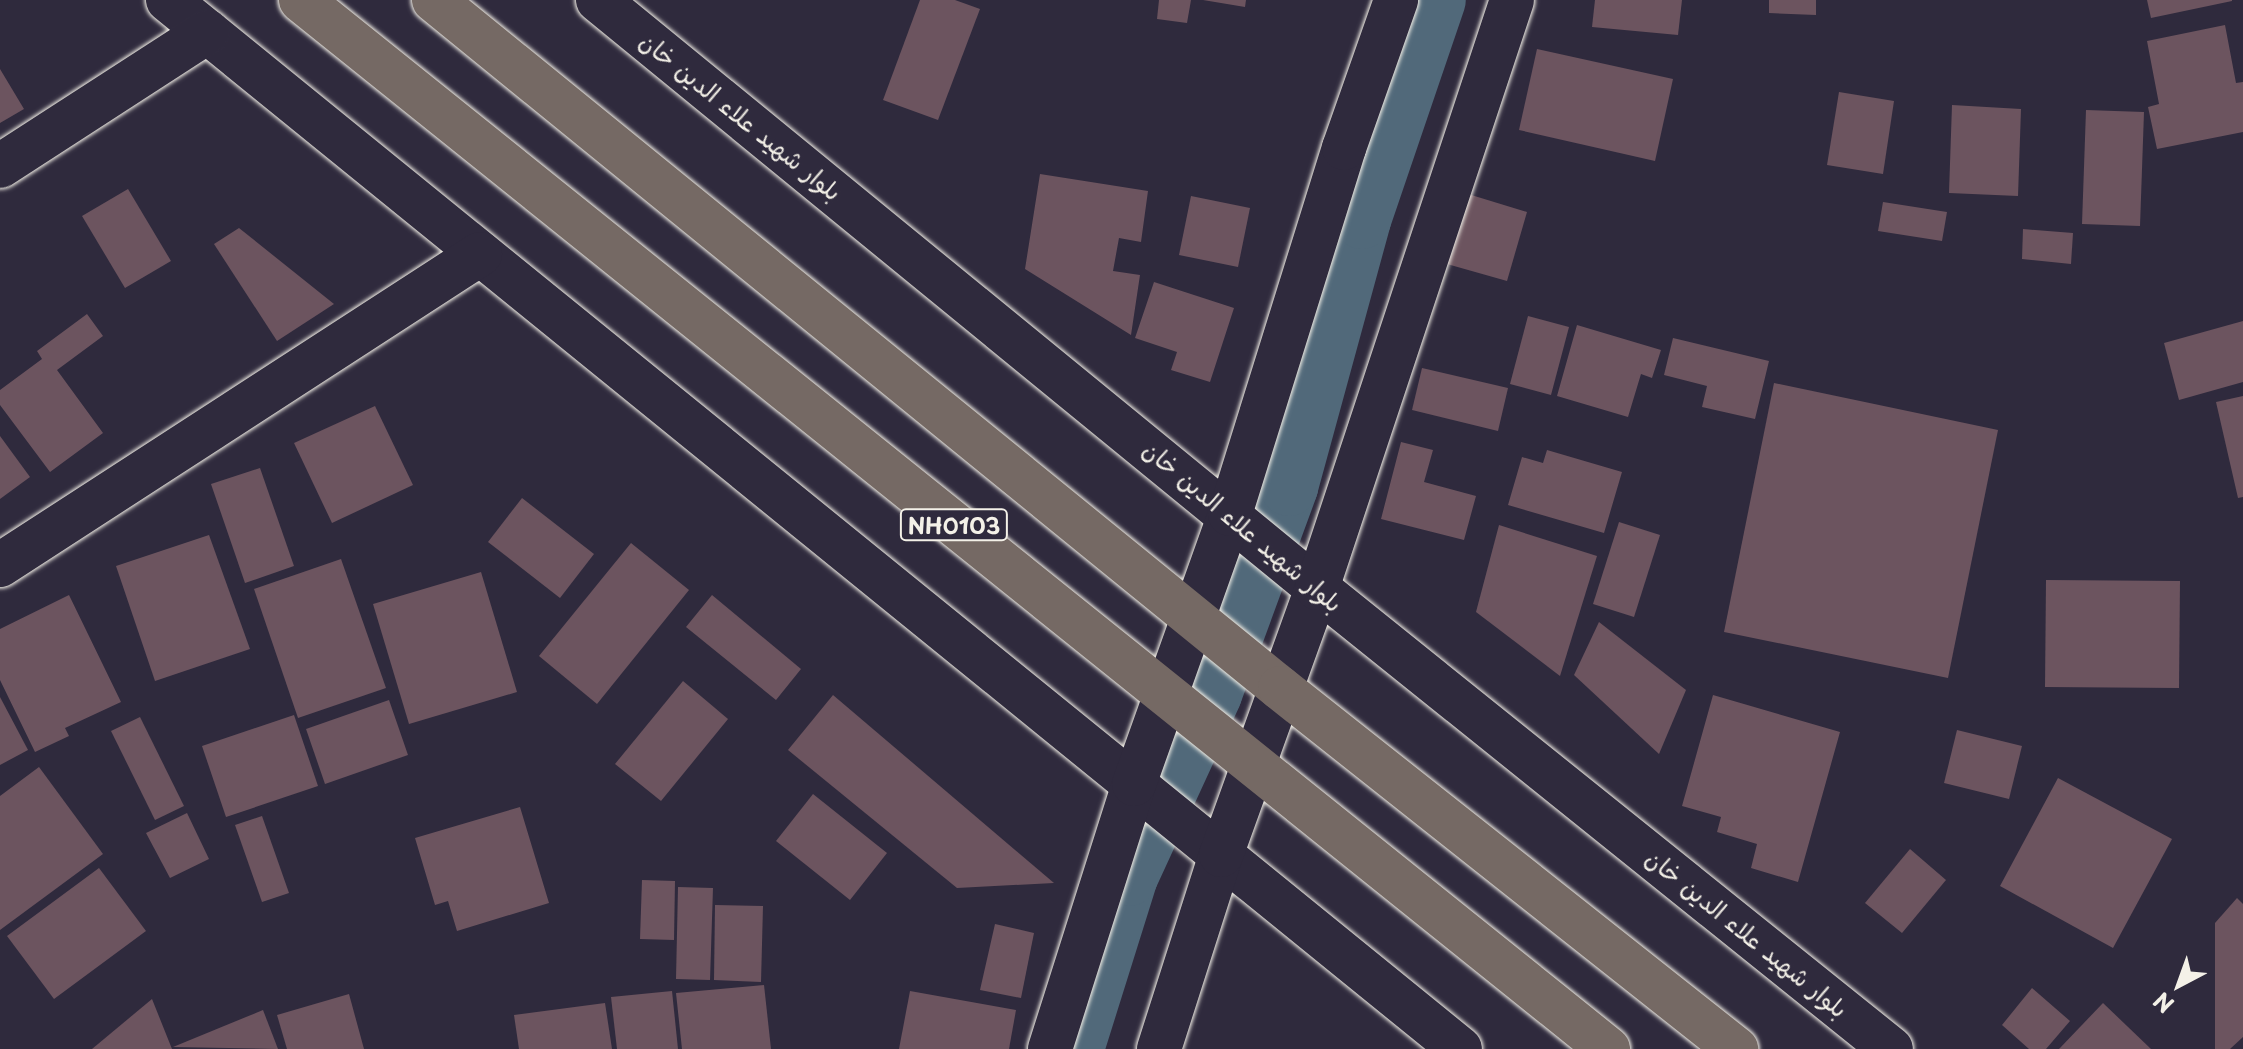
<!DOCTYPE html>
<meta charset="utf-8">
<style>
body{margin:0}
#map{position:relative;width:2243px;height:1049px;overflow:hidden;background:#2f2a3d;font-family:"Playpen Sans","Playpen Sans Arabic",sans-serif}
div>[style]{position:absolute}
.canal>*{height:58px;margin:-29px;padding:0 29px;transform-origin:29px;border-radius:29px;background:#51697a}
.building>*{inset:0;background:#6c545f}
.roads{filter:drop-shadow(0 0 2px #f4f1e8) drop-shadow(0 0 2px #f4f1e8)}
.minor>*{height:44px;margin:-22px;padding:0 22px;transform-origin:22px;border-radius:22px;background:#2f2a3d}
.highway>*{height:44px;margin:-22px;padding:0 22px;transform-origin:22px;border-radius:22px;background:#756964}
span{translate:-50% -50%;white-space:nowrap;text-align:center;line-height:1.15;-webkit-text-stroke:6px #2f2a3d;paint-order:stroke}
.shield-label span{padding:2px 6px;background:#2f2a3d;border:2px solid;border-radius:6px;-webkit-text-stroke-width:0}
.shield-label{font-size:22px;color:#f4f1e8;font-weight:700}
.street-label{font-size:24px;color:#f4f1e8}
.north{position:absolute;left:2139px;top:945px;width:80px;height:80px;-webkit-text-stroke:6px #2f2a3d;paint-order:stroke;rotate:221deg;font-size:22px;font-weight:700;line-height:32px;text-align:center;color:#f4f1e8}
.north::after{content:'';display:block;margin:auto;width:28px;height:36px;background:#f4f1e8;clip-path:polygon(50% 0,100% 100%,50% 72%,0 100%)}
</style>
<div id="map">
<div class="canal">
<i style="left:1075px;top:1049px;width:180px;rotate:-72.6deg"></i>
<i style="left:1129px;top:877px;width:201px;rotate:-65.3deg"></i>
<i style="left:1213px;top:694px;width:221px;rotate:-69.8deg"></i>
<i style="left:1289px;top:487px;width:277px;rotate:-74.7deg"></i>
<i style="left:1362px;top:220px;width:232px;rotate:-71.2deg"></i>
</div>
<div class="building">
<i style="clip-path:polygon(920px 0,955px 0,980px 9px,938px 120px,883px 100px)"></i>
<i style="clip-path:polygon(1159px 0,1191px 0,1187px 23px,1157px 19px)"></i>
<i style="clip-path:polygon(1203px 0,1246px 0,1245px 7px)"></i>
<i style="clip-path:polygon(1595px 0,1682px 0,1678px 35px,1592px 27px)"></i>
<i style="clip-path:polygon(1769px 0,1816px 0,1816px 15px,1769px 13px)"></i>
<i style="clip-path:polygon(2147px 0,2232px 0,2232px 1px,2151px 18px)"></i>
<i style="clip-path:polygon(2225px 25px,2236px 83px,2243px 82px,2243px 132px,2157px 149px,2148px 107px,2159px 104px,2147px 41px)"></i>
<i style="clip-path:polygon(1537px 49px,1673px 79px,1655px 161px,1519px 130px)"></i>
<i style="clip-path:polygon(0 69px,24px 109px,0 123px)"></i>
<i style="clip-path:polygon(1839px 92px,1894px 101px,1883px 174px,1827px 165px)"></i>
<i style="clip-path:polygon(1952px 105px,2021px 109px,2018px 196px,1949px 193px)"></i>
<i style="clip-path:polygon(2086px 110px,2144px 112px,2140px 226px,2082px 224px)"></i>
<i style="clip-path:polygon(1040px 174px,1148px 191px,1141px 242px,1119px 238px,1113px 271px,1140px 275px,1131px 335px,1025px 269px)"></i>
<i style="clip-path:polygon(128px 189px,171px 261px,125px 288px,82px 216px)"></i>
<i style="clip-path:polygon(1468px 194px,1527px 212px,1507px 281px,1447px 264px)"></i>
<i style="clip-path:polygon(1191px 196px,1250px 208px,1238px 267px,1179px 255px)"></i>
<i style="clip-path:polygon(1883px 202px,1947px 212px,1942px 241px,1878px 231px)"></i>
<i style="clip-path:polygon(239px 228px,334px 304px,277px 341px,214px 244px)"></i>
<i style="clip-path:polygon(2023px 229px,2073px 233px,2071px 264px,2022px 259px)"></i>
<i style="clip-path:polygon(1154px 282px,1234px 308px,1210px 382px,1171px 370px,1177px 352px,1135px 338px)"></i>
<i style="clip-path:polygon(87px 314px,103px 336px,57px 370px,103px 433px,50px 472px,0 405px,0 390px,42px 359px,37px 351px)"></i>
<i style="clip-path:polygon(1528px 316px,1569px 327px,1551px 395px,1510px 384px)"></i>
<i style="clip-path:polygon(2243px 321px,2243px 382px,2179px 400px,2164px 343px)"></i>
<i style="clip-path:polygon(1577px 325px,1661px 350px,1652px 378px,1641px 374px,1628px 417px,1557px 396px)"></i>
<i style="clip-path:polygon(1673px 338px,1769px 361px,1755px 419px,1702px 407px,1707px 386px,1664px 375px)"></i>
<i style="clip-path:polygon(1422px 368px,1508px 388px,1498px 431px,1412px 410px)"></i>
<i style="clip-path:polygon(1774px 383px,1998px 430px,1948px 678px,1724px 632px)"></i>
<i style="clip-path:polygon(2243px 396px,2243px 497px,2238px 498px,2216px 402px)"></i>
<i style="clip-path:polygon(375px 406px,413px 485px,332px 523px,294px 443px)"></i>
<i style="clip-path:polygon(0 436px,30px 477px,0 499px)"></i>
<i style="clip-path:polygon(1401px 442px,1433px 450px,1424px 482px,1476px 496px,1464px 540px,1381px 519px)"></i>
<i style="clip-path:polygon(1547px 450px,1622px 472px,1604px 533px,1508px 505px,1522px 457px,1543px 463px)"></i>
<i style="clip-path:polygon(260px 468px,294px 566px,245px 583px,211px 484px)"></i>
<i style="clip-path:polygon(522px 498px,594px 554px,560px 598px,488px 542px)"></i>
<i style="clip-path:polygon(1619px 522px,1660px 535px,1634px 617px,1593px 604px)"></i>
<i style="clip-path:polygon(1499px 525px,1597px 556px,1560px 676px,1476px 612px)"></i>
<i style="clip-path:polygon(209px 535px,250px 649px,155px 681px,116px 566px)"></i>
<i style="clip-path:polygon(631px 543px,689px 590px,597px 704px,539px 656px)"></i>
<i style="clip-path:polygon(341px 559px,386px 688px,298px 718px,254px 589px)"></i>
<i style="clip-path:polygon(481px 572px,517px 692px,409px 724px,373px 604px)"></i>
<i style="clip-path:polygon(2046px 580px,2180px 581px,2179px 688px,2045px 687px)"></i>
<i style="clip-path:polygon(69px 595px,121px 702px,65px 728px,69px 736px,35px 752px,0 680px,0 629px)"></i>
<i style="clip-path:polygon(712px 595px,801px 669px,776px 700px,686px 627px)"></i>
<i style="clip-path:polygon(1599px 622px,1686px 690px,1659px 754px,1574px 675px)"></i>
<i style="clip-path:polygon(683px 681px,728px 719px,661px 801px,615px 764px)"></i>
<i style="clip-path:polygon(833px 695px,1054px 883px,957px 888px,788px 750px)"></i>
<i style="clip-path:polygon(1713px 695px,1840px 732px,1798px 882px,1751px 868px,1757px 844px,1717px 832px,1721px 817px,1682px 806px)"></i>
<i style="clip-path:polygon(0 697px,28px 750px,0 765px)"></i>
<i style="clip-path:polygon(389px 700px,408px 755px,325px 784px,306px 729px)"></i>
<i style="clip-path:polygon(294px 715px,318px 786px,226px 817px,202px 746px)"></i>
<i style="clip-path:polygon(140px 717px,184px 806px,155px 820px,111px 731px)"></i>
<i style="clip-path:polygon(1957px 730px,2022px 746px,2009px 799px,1944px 783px)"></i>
<i style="clip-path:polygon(39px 767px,103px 854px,0 930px,0 796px)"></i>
<i style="clip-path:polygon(2058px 778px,2172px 839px,2113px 948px,2000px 886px)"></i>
<i style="clip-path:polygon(813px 794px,887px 853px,850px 900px,776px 841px)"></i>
<i style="clip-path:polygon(520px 807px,549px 903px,457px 931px,448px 901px,435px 905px,415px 838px)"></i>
<i style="clip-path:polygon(187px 813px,209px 859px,170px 878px,146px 833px)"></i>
<i style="clip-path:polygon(262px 816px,289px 893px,262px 902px,235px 825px)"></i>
<i style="clip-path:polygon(1910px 849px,1946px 880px,1902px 933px,1865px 903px)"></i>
<i style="clip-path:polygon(99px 868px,146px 931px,54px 999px,7px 936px)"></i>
<i style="clip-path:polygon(642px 880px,675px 881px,674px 940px,640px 939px)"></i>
<i style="clip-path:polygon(678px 887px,713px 888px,710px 980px,676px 979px)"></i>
<i style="clip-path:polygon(2237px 898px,2243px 904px,2243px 1037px,2230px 1049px,2215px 1049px,2215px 923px)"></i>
<i style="clip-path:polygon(715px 905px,763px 906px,761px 982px,714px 980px)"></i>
<i style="clip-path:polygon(995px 924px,1034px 933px,1021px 998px,980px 990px)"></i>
<i style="clip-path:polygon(764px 985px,771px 1049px,682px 1049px,676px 993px)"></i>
<i style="clip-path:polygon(2032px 988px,2070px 1021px,2046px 1049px,2029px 1049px,2002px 1025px)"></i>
<i style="clip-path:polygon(672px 991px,678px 1049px,617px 1049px,611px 997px)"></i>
<i style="clip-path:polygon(910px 991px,1016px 1010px,1009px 1049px,899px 1049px)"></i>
<i style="clip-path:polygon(349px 994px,364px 1049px,287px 1049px,277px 1015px)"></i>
<i style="clip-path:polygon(152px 999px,172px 1049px,92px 1049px)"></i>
<i style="clip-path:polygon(605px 1003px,612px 1049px,519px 1049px,514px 1015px)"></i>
<i style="clip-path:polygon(2103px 1003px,2151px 1049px,2059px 1049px)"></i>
<i style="clip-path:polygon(263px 1010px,278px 1049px,173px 1047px)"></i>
</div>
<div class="roads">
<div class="minor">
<i style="left:168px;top:0;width:1664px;rotate:39.07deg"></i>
<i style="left:598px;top:0;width:929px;rotate:39.28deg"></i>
<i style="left:1317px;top:588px;width:736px;rotate:38.77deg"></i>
<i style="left:0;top:166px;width:247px;rotate:-32.9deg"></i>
<i style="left:0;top:565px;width:572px;rotate:-32.94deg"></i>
<i style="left:1050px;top:1049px;width:278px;rotate:-72.4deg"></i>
<i style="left:1134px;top:784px;width:287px;rotate:-70.4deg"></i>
<i style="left:1230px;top:514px;width:383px;rotate:-72.7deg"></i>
<i style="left:1344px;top:148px;width:157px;rotate:-70.6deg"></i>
<i style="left:1159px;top:1049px;width:204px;rotate:-72.3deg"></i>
<i style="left:1221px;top:855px;width:284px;rotate:-70.2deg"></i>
<i style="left:1317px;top:588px;width:619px;rotate:-71.65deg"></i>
</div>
<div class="highway">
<i style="left:301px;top:0;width:1676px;rotate:38.75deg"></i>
<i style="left:434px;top:0;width:1090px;rotate:39.12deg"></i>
<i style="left:1280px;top:688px;width:582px;rotate:38.37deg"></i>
</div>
</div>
<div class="shield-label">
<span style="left:954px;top:525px">NH0103</span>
</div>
<div class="street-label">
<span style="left:741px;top:116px;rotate:39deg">بلوار شهید علاء الدین خان</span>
<span style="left:1243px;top:526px;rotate:40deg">بلوار شهید علاء الدین خان</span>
<span style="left:1747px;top:933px;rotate:39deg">بلوار شهید علاء الدین خان</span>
</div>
<div class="north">N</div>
</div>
